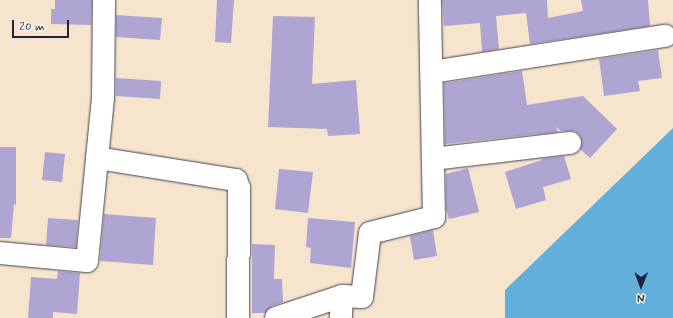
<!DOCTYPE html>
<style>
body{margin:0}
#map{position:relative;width:673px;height:318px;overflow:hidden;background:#f6e4cc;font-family:Mynerve,sans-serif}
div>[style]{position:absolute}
.water>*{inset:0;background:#62afdb}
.building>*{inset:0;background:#afa5d2}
.roads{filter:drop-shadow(0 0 1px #423f51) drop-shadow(0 0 1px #423f51)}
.minor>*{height:22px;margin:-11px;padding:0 11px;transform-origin:11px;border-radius:11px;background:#fff}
span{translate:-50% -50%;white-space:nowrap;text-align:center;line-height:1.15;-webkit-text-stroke:3px #fbf7ec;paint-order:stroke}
.north{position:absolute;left:621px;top:266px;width:40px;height:40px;-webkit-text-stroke:3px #fbf7ec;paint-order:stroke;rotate:181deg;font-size:11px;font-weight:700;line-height:16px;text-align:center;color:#22223b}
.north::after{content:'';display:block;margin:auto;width:14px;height:18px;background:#22223b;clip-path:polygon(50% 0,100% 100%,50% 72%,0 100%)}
.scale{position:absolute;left:12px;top:20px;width:57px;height:18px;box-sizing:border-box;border:2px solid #22223b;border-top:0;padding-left:5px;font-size:12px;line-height:14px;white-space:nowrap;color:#22223b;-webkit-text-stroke:3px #fbf7ec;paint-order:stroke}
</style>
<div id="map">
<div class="water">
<i style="clip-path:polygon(673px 128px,673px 318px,505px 318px,505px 290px)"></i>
</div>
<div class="building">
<i style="clip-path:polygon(55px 0,92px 0,91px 25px,51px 24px,51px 9px,55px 9px)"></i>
<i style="clip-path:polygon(217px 0,234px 0,231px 43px,215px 42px)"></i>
<i style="clip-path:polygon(442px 0,547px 0,548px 18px,583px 11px,581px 0,648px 0,650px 26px,530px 44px,526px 13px,496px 16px,499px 49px,482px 52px,480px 23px,444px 26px)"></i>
<i style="clip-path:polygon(116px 15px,162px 18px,160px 40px,116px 37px)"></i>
<i style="clip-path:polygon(273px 16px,315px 17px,312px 84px,356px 80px,360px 134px,328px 136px,327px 129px,268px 127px)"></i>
<i style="clip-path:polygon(658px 50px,662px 78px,638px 81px,640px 91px,604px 96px,599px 59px)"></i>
<i style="clip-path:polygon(522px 71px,527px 105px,583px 96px,617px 129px,590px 158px,580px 149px,582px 142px,580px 135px,575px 131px,561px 131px,556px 127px,558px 132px,445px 144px,444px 83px)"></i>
<i style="clip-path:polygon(116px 78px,161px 81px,160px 99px,116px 96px)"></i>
<i style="clip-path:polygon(0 147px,16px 147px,16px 205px,14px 204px,11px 238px,0 238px)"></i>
<i style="clip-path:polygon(45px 152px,65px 154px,62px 182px,42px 180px)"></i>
<i style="clip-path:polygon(564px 156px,571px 179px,543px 187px,546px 200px,516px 209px,505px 172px,542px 160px,541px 159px)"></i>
<i style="clip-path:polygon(468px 168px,479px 212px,449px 219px,446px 209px,446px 174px)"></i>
<i style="clip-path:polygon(279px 169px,313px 172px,308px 213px,275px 209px)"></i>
<i style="clip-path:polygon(104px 214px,156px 218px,153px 265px,100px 261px)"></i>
<i style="clip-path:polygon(48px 218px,78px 220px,76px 247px,46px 245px)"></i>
<i style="clip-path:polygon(308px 218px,355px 222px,351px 268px,310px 263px,311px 248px,306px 247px)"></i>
<i style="clip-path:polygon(433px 230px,437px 256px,414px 260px,410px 236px)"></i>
<i style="clip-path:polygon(252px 244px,275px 245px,274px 279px,282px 279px,283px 302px,272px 306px,265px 313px,252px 313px)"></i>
<i style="clip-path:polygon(58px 271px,80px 273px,77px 314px,53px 312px,53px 318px,28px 318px,31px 277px,57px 279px)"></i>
</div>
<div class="roads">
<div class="minor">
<i style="left:432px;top:72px;width:236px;rotate:-8.8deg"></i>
<i style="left:97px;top:158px;width:141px;rotate:9deg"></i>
<i style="left:236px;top:180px;width:9px;rotate:69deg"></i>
<i style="left:239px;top:188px;width:130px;rotate:90.4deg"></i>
<i style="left:433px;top:159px;width:138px;rotate:-6.7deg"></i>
<i style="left:0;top:253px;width:87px;rotate:5.3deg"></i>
<i style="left:87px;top:261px;width:164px;rotate:-84.4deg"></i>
<i style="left:103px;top:98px;width:98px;rotate:-89.4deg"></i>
<i style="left:342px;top:296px;width:20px;rotate:3deg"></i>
<i style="left:362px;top:297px;width:64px;rotate:-82.9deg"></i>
<i style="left:370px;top:233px;width:66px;rotate:-14deg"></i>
<i style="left:434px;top:217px;width:217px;rotate:-91.1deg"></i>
<i style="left:276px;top:318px;width:70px;rotate:-18.4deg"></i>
<i style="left:342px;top:296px;width:22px;rotate:93deg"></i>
</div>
</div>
<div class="north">N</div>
<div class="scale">20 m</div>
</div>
